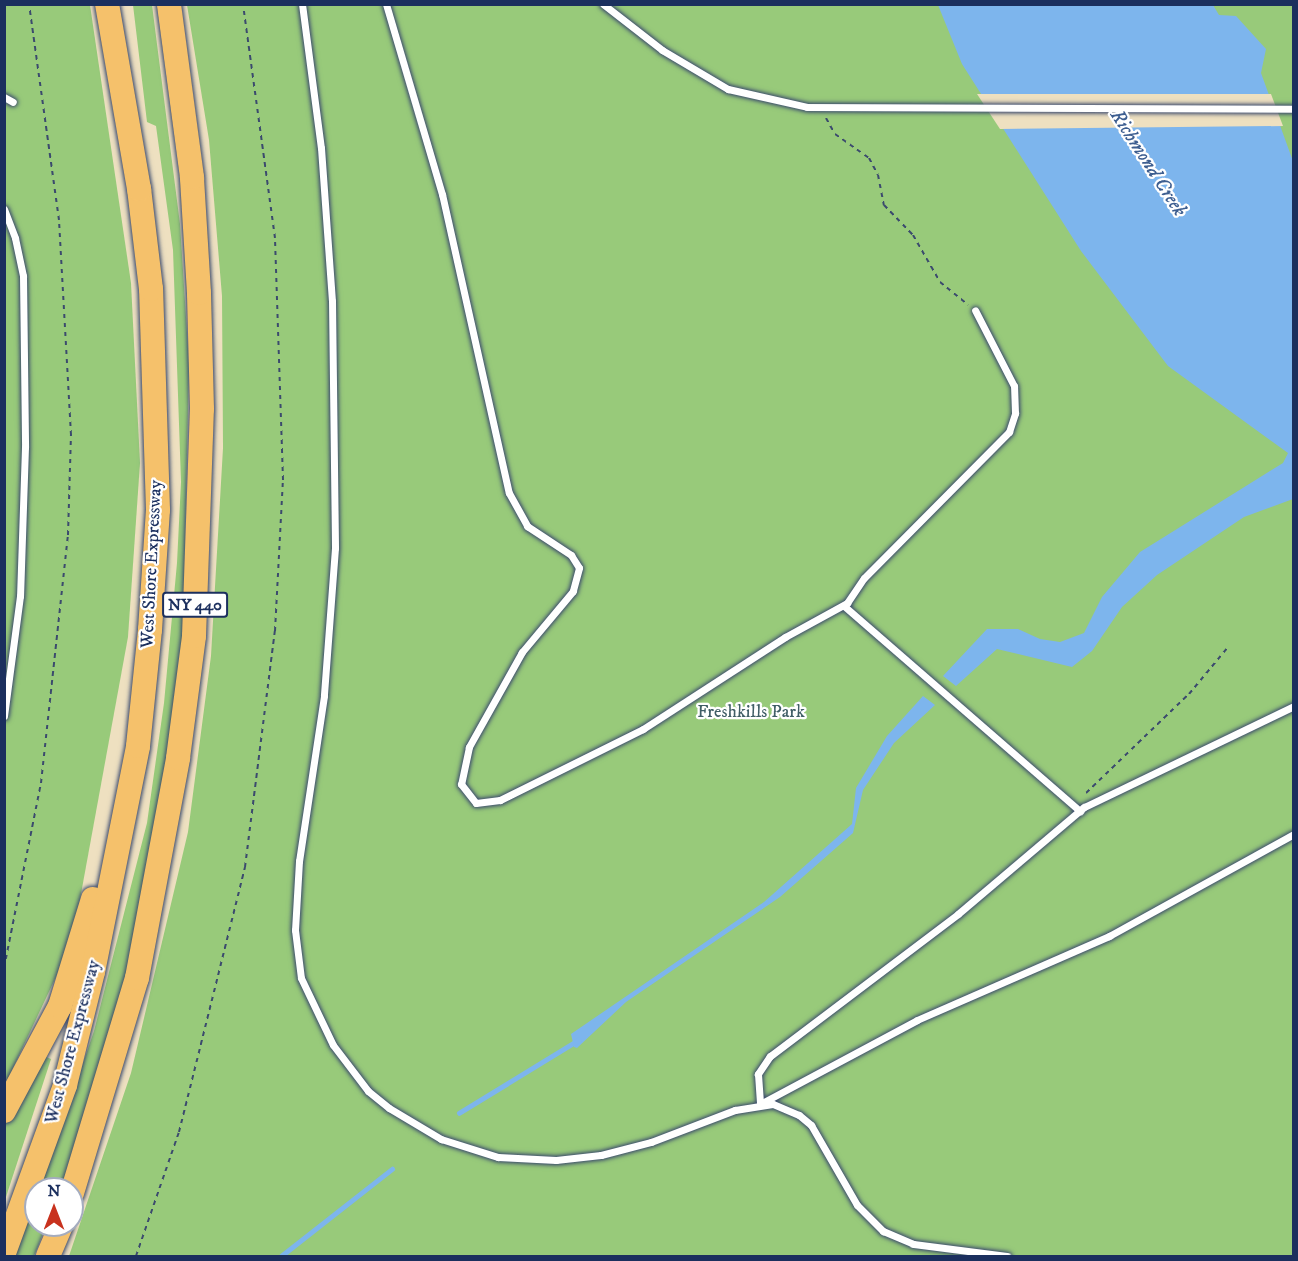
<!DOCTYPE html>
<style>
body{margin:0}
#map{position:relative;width:1298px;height:1261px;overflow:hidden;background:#eee0c0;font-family:"IM FELL DW Pica",serif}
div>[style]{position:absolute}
.green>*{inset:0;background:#98ca7a}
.water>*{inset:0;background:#7db5ed}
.pier>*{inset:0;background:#eee0c0}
.stream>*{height:4.5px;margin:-2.25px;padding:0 2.25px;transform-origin:2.25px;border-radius:2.25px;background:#7db5ed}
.path>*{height:2px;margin-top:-1px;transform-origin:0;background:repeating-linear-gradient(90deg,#3b4a6d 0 4.5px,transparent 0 9px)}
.roads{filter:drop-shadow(0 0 2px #3b4a6d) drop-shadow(0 0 2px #3b4a6d)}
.service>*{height:7px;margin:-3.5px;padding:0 3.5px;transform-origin:3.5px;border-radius:3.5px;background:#fff}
.motorway>*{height:24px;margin:-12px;padding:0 12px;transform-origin:12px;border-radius:12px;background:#f5c16b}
span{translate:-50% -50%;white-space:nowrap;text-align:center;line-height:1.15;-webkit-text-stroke:4.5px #fff;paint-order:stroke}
.shield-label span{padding:2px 4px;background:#fff;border:2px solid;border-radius:4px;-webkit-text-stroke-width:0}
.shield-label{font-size:16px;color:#1b2f5e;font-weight:700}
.street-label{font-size:18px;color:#1b2f5e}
.park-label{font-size:18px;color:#405e66}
.water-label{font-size:20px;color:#3d5e90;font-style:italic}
.frame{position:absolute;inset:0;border:6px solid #1b2f5e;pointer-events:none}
.north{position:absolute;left:24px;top:1177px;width:60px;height:60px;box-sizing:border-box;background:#fff;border:2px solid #a4acbf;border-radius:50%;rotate:0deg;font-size:16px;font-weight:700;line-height:24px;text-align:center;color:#1b2f5e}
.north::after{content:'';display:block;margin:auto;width:21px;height:27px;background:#c8321e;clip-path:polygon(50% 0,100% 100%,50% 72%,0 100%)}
</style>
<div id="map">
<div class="green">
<i style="clip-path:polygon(5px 5px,90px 5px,131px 283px,140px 463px,128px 637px,72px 943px,5px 1085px)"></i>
<i style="clip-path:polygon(133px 5px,152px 5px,180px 224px,189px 364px,183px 635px,169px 758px,148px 884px,120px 999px,83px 1127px,60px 1189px,40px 1189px,94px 1031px,147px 823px,164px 703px,177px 563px,181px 482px,173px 250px,156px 126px,147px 122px)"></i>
<i style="clip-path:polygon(187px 5px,1293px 5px,1293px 1256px,69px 1256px,131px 1073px,188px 832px,211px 656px,223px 448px,222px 296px,209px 140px)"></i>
<i style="clip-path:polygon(44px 1056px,51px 1059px,5px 1200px,5px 1121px)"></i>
<i style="clip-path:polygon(36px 1199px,36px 1225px,46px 1225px,39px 1244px,34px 1256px,14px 1256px)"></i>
</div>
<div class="water">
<i style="clip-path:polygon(938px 5px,1213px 5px,1219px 15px,1236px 16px,1266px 49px,1261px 73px,1294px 164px,1293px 499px,1244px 517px,1157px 575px,1122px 607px,1092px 651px,1072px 667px,997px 649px,956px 686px,943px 676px,987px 629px,1018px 629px,1040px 639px,1060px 642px,1084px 633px,1102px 597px,1140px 552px,1283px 463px,1288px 453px,1168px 366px,1081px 251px,962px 64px)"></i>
<i style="clip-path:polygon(923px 696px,935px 705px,894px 743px,863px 790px,853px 833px,780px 897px,626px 1002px,577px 1048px,574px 1047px,571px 1034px,764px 902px,852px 824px,856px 788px,887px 736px)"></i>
</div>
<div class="pier">
<i style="clip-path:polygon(977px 94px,1271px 94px,1283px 126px,1000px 129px)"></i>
</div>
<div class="stream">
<i style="left:459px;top:1113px;width:140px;rotate:-31.5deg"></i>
<i style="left:281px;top:1256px;width:141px;rotate:-38.1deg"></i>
</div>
<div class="path">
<i style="left:826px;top:118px;width:18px;rotate:61deg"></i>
<i style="left:835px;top:134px;width:42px;rotate:35.2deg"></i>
<i style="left:869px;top:158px;width:19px;rotate:62deg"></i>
<i style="left:878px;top:175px;width:31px;rotate:79deg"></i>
<i style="left:884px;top:205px;width:42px;rotate:46deg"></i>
<i style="left:913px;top:235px;width:54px;rotate:60.1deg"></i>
<i style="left:940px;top:282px;width:36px;rotate:39deg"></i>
<i style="left:1086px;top:793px;width:143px;rotate:-43.9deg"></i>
<i style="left:1189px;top:694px;width:61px;rotate:-50.3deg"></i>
<i style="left:4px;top:968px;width:189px;rotate:-78.7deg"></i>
<i style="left:41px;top:783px;width:249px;rotate:-83.8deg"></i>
<i style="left:68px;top:535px;width:100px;rotate:-88.3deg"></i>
<i style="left:71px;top:435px;width:215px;rotate:-93.2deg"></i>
<i style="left:59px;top:220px;width:218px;rotate:-97.9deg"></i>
<i style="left:136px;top:1256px;width:131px;rotate:-70.9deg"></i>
<i style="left:179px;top:1132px;width:273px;rotate:-76deg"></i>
<i style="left:245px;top:867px;width:238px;rotate:-82.8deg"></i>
<i style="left:275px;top:631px;width:151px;rotate:-87deg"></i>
<i style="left:283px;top:480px;width:242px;rotate:-91.9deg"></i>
<i style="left:275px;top:238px;width:236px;rotate:-97.8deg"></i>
</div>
<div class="roads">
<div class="service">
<i style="left:302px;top:4px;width:145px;rotate:82.5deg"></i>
<i style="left:321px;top:148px;width:153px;rotate:85.9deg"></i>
<i style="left:332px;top:301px;width:247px;rotate:89.3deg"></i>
<i style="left:335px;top:548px;width:148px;rotate:94.3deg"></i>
<i style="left:324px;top:696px;width:167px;rotate:98.6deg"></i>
<i style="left:299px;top:861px;width:69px;rotate:93.3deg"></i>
<i style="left:295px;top:930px;width:48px;rotate:82.9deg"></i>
<i style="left:301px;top:978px;width:74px;rotate:64.5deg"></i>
<i style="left:333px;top:1045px;width:58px;rotate:52.7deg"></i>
<i style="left:368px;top:1091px;width:27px;rotate:39deg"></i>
<i style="left:389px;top:1108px;width:61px;rotate:30.8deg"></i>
<i style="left:441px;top:1139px;width:60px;rotate:17.5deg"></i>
<i style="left:498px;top:1157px;width:58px;rotate:3deg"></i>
<i style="left:556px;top:1160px;width:45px;rotate:-6.3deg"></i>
<i style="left:601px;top:1155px;width:52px;rotate:-14.6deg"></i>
<i style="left:651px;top:1142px;width:90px;rotate:-20.9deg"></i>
<i style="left:735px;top:1110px;width:38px;rotate:-9deg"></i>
<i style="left:773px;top:1104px;width:28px;rotate:23deg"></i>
<i style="left:799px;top:1115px;width:16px;rotate:40deg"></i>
<i style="left:811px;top:1125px;width:92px;rotate:60.1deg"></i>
<i style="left:857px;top:1205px;width:37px;rotate:45deg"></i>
<i style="left:883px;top:1231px;width:33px;rotate:23deg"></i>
<i style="left:913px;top:1244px;width:95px;rotate:7.3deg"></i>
<i style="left:386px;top:4px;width:198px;rotate:73.6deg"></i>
<i style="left:442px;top:194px;width:306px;rotate:77.4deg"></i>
<i style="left:509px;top:493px;width:38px;rotate:61deg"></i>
<i style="left:527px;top:526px;width:53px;rotate:33.4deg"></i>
<i style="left:571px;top:555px;width:15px;rotate:58deg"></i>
<i style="left:579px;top:568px;width:24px;rotate:105deg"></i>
<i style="left:573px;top:591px;width:80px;rotate:129.9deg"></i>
<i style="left:522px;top:652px;width:109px;rotate:119.2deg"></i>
<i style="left:469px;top:747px;width:38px;rotate:102deg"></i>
<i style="left:461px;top:784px;width:24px;rotate:52deg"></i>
<i style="left:476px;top:803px;width:24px;rotate:-7deg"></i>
<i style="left:500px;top:800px;width:160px;rotate:-26.4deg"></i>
<i style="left:643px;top:729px;width:169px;rotate:-32.9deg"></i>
<i style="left:785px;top:637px;width:71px;rotate:-28.7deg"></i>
<i style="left:847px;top:603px;width:30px;rotate:-56deg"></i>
<i style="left:864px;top:578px;width:206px;rotate:-45.2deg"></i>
<i style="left:1009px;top:432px;width:20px;rotate:-72deg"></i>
<i style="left:1015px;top:413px;width:27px;rotate:-92deg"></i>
<i style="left:1014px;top:386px;width:85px;rotate:-117.2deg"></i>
<i style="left:603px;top:4px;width:75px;rotate:37.9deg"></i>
<i style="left:662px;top:50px;width:77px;rotate:30.6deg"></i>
<i style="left:728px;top:89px;width:81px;rotate:12.8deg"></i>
<i style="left:807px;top:107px;width:487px;rotate:0.2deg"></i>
<i style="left:4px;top:97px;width:10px;rotate:29deg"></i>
<i style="left:4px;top:209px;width:31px;rotate:69deg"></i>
<i style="left:15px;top:238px;width:39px;rotate:78deg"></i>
<i style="left:23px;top:276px;width:171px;rotate:89.3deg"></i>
<i style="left:25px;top:447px;width:149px;rotate:91.9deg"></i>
<i style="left:20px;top:596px;width:121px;rotate:97.6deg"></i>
<i style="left:844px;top:606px;width:313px;rotate:41deg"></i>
<i style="left:1294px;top:706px;width:233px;rotate:154.3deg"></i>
<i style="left:1084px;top:807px;width:165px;rotate:139.7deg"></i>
<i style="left:958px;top:914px;width:236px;rotate:142.9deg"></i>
<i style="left:770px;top:1056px;width:22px;rotate:124deg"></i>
<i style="left:758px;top:1074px;width:30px;rotate:86deg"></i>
<i style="left:760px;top:1104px;width:178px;rotate:-28.1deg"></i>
<i style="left:917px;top:1020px;width:210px;rotate:-23.6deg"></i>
<i style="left:1109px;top:936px;width:211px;rotate:-28.9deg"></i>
</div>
<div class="motorway">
<i style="left:4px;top:1111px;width:119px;rotate:-61.9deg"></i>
<i style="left:60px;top:1006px;width:112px;rotate:-72.9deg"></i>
<i style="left:72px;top:1193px;width:225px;rotate:-73.2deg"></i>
<i style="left:137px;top:978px;width:224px;rotate:-79.4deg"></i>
<i style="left:178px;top:758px;width:123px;rotate:-82.5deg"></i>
<i style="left:194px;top:636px;width:227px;rotate:-88deg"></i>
<i style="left:202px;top:409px;width:116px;rotate:-91.5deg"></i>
<i style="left:199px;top:293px;width:116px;rotate:-93.5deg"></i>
<i style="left:192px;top:177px;width:175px;rotate:-97.6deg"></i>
<i style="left:4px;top:1253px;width:179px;rotate:-70deg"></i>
<i style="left:65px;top:1085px;width:116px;rotate:-76.1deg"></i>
<i style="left:93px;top:972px;width:230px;rotate:-78.7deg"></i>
<i style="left:138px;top:746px;width:117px;rotate:-84.1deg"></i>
<i style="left:150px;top:630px;width:120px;rotate:-86.2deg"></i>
<i style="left:158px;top:510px;width:221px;rotate:-91.8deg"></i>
<i style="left:151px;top:289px;width:101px;rotate:-96.8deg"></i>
<i style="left:139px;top:189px;width:188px;rotate:-99.8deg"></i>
<i style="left:48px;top:1256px;width:34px;rotate:-67deg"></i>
</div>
</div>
<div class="shield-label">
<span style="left:195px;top:605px">NY 440</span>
</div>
<div class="street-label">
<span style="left:152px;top:564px;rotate:-87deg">West Shore Expressway</span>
<span style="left:73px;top:1042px;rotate:-75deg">West Shore Expressway</span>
</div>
<div class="park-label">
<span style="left:751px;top:712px">Freshkills Park</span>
</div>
<div class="water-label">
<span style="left:1148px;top:163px;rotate:57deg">Richmond Creek</span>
</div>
<div class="frame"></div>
<div class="north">N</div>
</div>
